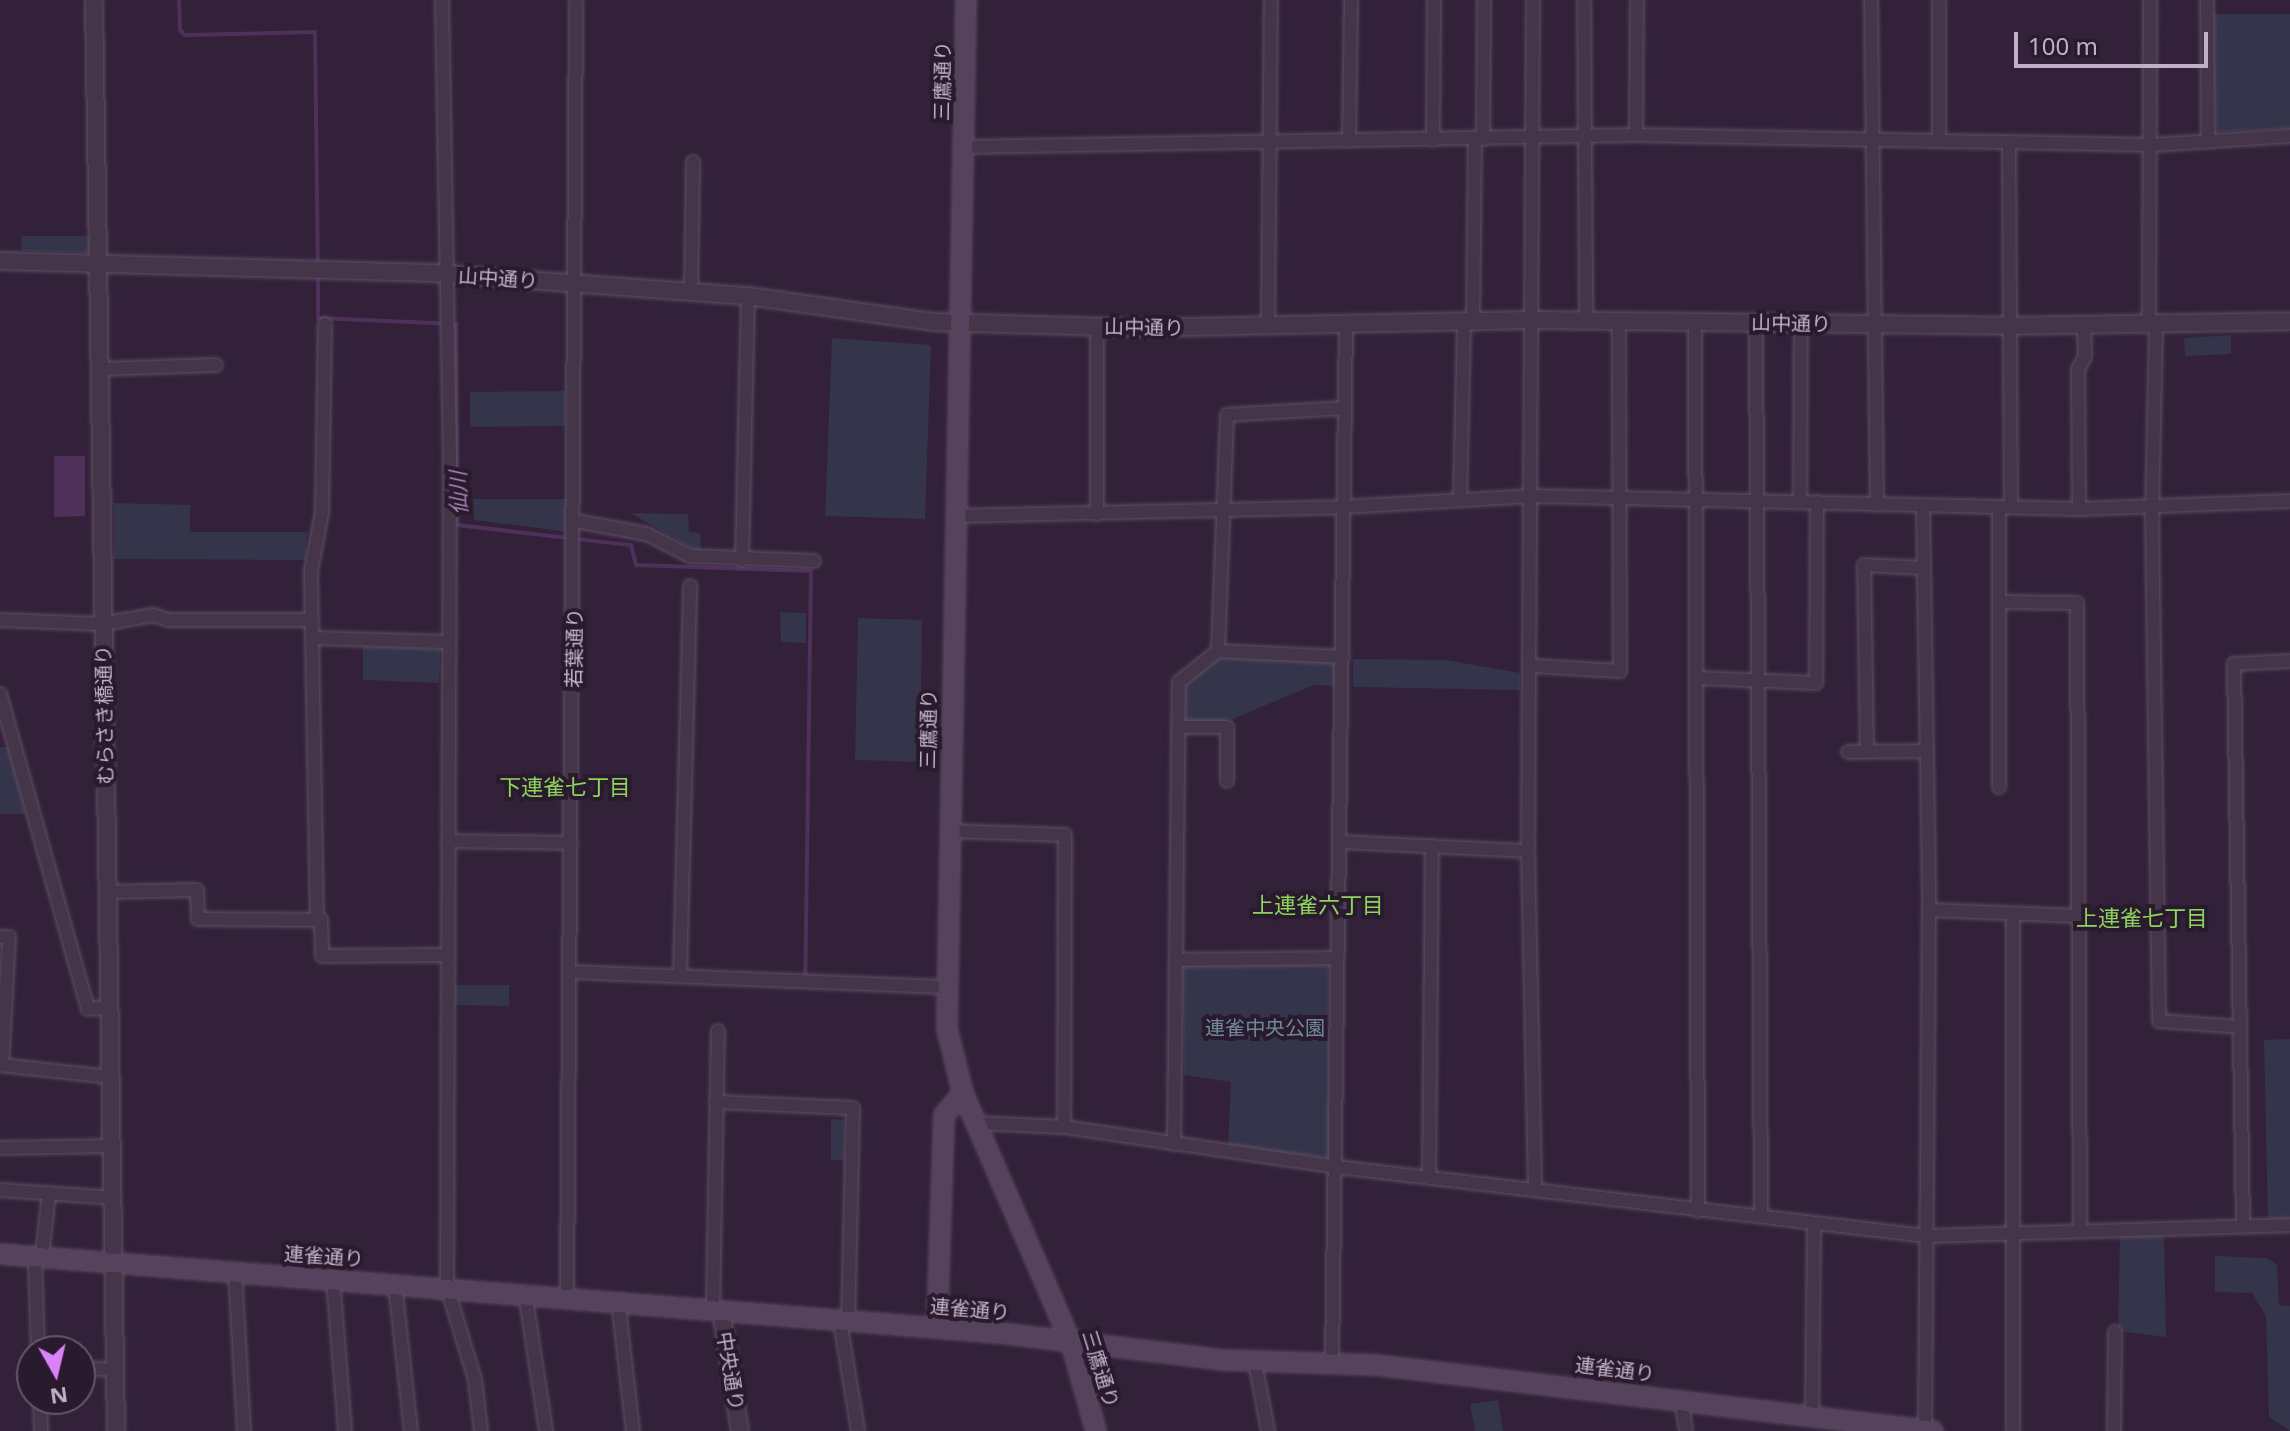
<!DOCTYPE html>
<meta charset="utf-8">
<style>
body{margin:0}
#map{position:relative;width:2290px;height:1431px;overflow:hidden;background:#322139;font-family:"Noto Sans","Noto Sans JP",sans-serif}
div>[style]{position:absolute}
.green>*{inset:0;background:#34344b}
.water>*{inset:0;background:#4e305a}
.stream>*{height:4px;margin:-2px;padding:0 2px;transform-origin:2px;border-radius:2px;background:#4e305a}
.roads{filter:drop-shadow(0 0 2px #5f4f64) drop-shadow(0 0 2px #5f4f64)}
.minor>*{height:12px;margin:-6px;padding:0 6px;transform-origin:6px;border-radius:6px;background:#443549}
.tertiary>*{height:16px;margin:-8px;padding:0 8px;transform-origin:8px;border-radius:8px;background:#443549}
.secondary>*{height:18px;margin:-9px;padding:0 9px;transform-origin:9px;border-radius:9px;background:#57425d}
span{translate:-50% -50%;white-space:nowrap;text-align:center;line-height:1.15;-webkit-text-stroke:8px #291a2e;paint-order:stroke}
.street-label{font-size:20px;color:#c0afc6}
.park-label{font-size:20px;color:#6e8a9c}
.water-label{font-size:22px;color:#a47fb2;font-style:italic}
.neighbourhood-label{font-size:22px;color:#8ed45c}
.north{position:absolute;left:16px;top:1335px;width:80px;height:80px;box-sizing:border-box;background:#291a2e;border:2px solid #65566b;border-radius:50%;rotate:172deg;font-size:22px;font-weight:700;line-height:32px;text-align:center;color:#c0afc6}
.north::after{content:'';display:block;margin:auto;width:28px;height:36px;background:#dc82f8;clip-path:polygon(50% 0,100% 100%,50% 72%,0 100%)}
.scale{position:absolute;left:2014px;top:32px;width:194px;height:36px;box-sizing:border-box;border:4px solid #c0afc6;border-top:0;padding-left:10px;font-size:24px;line-height:28px;white-space:nowrap;color:#c0afc6;-webkit-text-stroke:6px #291a2e;paint-order:stroke}
</style>
<div id="map">
<div class="green">
<i style="clip-path:polygon(2213px 14px,2290px 14px,2290px 129px,2215px 132px)"></i>
<i style="clip-path:polygon(22px 236px,91px 236px,88px 253px,21px 251px)"></i>
<i style="clip-path:polygon(2231px 335px,2231px 354px,2185px 356px,2184px 338px)"></i>
<i style="clip-path:polygon(832px 338px,931px 345px,925px 519px,825px 516px)"></i>
<i style="clip-path:polygon(565px 391px,565px 426px,470px 427px,470px 392px)"></i>
<i style="clip-path:polygon(473px 499px,568px 499px,568px 532px,474px 520px)"></i>
<i style="clip-path:polygon(114px 503px,190px 505px,190px 532px,307px 532px,306px 560px,114px 559px)"></i>
<i style="clip-path:polygon(630px 513px,688px 514px,689px 532px,700px 533px,701px 553px)"></i>
<i style="clip-path:polygon(780px 612px,806px 613px,806px 643px,781px 642px)"></i>
<i style="clip-path:polygon(858px 618px,922px 620px,920px 762px,855px 760px)"></i>
<i style="clip-path:polygon(363px 646px,440px 649px,439px 683px,363px 680px)"></i>
<i style="clip-path:polygon(1217px 655px,1338px 660px,1338px 686px,1314px 685px,1225px 722px,1184px 722px,1185px 686px)"></i>
<i style="clip-path:polygon(1353px 659px,1446px 660px,1520px 673px,1520px 690px,1353px 687px)"></i>
<i style="clip-path:polygon(0 747px,8px 747px,26px 814px,0 814px)"></i>
<i style="clip-path:polygon(1329px 963px,1329px 1158px,1228px 1147px,1231px 1082px,1184px 1075px,1182px 964px)"></i>
<i style="clip-path:polygon(455px 985px,509px 985px,509px 1006px,455px 1005px)"></i>
<i style="clip-path:polygon(2290px 1039px,2290px 1223px,2268px 1224px,2264px 1040px)"></i>
<i style="clip-path:polygon(831px 1119px,844px 1120px,844px 1160px,831px 1160px)"></i>
<i style="clip-path:polygon(2164px 1231px,2166px 1337px,2118px 1331px,2120px 1234px)"></i>
<i style="clip-path:polygon(2215px 1256px,2267px 1258px,2277px 1265px,2279px 1305px,2290px 1306px,2290px 1431px,2269px 1417px,2266px 1316px,2252px 1293px,2215px 1292px)"></i>
<i style="clip-path:polygon(1498px 1400px,1503px 1431px,1475px 1431px,1470px 1404px)"></i>
</div>
<div class="water">
<i style="clip-path:polygon(54px 456px,85px 456px,85px 516px,54px 517px)"></i>
</div>
<div class="stream">
<i style="left:179px;top:0;width:30px;rotate:88deg"></i>
<i style="left:180px;top:30px;width:7px;rotate:45deg"></i>
<i style="left:185px;top:35px;width:130px;rotate:-1.3deg"></i>
<i style="left:315px;top:32px;width:235px;rotate:89.3deg"></i>
<i style="left:318px;top:275px;width:43px;rotate:90deg"></i>
<i style="left:318px;top:318px;width:138px;rotate:2.5deg"></i>
<i style="left:456px;top:324px;width:201px;rotate:89.7deg"></i>
<i style="left:457px;top:525px;width:175px;rotate:6.6deg"></i>
<i style="left:631px;top:545px;width:21px;rotate:76deg"></i>
<i style="left:636px;top:565px;width:175px;rotate:2deg"></i>
<i style="left:811px;top:571px;width:405px;rotate:90.8deg"></i>
</div>
<div class="roads">
<div class="minor">
<i style="left:442px;top:0;width:453px;rotate:89deg"></i>
<i style="left:450px;top:453px;width:834px;rotate:90.21deg"></i>
<i style="left:447px;top:1287px;width:97px;rotate:73.2deg"></i>
<i style="left:475px;top:1380px;width:51px;rotate:83.3deg"></i>
<i style="left:1533px;top:0;width:851px;rotate:90.34deg"></i>
<i style="left:1528px;top:851px;width:338px;rotate:88.8deg"></i>
<i style="left:1584px;top:0;width:320px;rotate:89.6deg"></i>
<i style="left:1871px;top:0;width:505px;rotate:89.32deg"></i>
<i style="left:2207px;top:0;width:141px;rotate:89.6deg"></i>
<i style="left:1636px;top:135px;width:135px;rotate:-89.6deg"></i>
<i style="left:1483px;top:139px;width:139px;rotate:-89.6deg"></i>
<i style="left:1433px;top:140px;width:140px;rotate:-89.6deg"></i>
<i style="left:1349px;top:141px;width:141px;rotate:-89.2deg"></i>
<i style="left:1939px;top:141px;width:141px;rotate:-90deg"></i>
<i style="left:2009px;top:143px;width:364px;rotate:89.7deg"></i>
<i style="left:963px;top:147px;width:673px;rotate:-1.02deg"></i>
<i style="left:1636px;top:135px;width:516px;rotate:1.11deg"></i>
<i style="left:2152px;top:145px;width:138px;rotate:-3.7deg"></i>
<i style="left:691px;top:292px;width:130px;rotate:-89.1deg"></i>
<i style="left:1695px;top:322px;width:889px;rotate:89.81deg"></i>
<i style="left:1756px;top:322px;width:895px;rotate:89.68deg"></i>
<i style="left:1473px;top:323px;width:184px;rotate:-89.4deg"></i>
<i style="left:1097px;top:326px;width:188px;rotate:90deg"></i>
<i style="left:1268px;top:326px;width:326px;rotate:-89.5deg"></i>
<i style="left:2149px;top:326px;width:326px;rotate:-89.8deg"></i>
<i style="left:2156px;top:326px;width:188px;rotate:91.2deg"></i>
<i style="left:2152px;top:514px;width:507px;rotate:89.21deg"></i>
<i style="left:2159px;top:1021px;width:81px;rotate:4.2deg"></i>
<i style="left:99px;top:369px;width:117px;rotate:-2deg"></i>
<i style="left:1460px;top:500px;width:177px;rotate:-88.7deg"></i>
<i style="left:1800px;top:501px;width:178px;rotate:-89.7deg"></i>
<i style="left:1923px;top:507px;width:403px;rotate:89.1deg"></i>
<i style="left:1929px;top:910px;width:520px;rotate:90.44deg"></i>
<i style="left:1999px;top:507px;width:280px;rotate:90deg"></i>
<i style="left:2079px;top:509px;width:139px;rotate:-90.4deg"></i>
<i style="left:2078px;top:370px;width:16px;rotate:-63deg"></i>
<i style="left:2085px;top:356px;width:31px;rotate:-92deg"></i>
<i style="left:954px;top:516px;width:389px;rotate:-1.3deg"></i>
<i style="left:1343px;top:507px;width:190px;rotate:-3.3deg"></i>
<i style="left:1533px;top:496px;width:546px;rotate:1.36deg"></i>
<i style="left:2079px;top:509px;width:211px;rotate:-2.2deg"></i>
<i style="left:576px;top:521px;width:72px;rotate:10.4deg"></i>
<i style="left:647px;top:534px;width:48px;rotate:27.1deg"></i>
<i style="left:690px;top:556px;width:124px;rotate:2.3deg"></i>
<i style="left:742px;top:560px;width:264px;rotate:-88.7deg"></i>
<i style="left:1999px;top:602px;width:78px;rotate:0.7deg"></i>
<i style="left:2077px;top:603px;width:627px;rotate:89.73deg"></i>
<i style="left:0;top:620px;width:102px;rotate:2.2deg"></i>
<i style="left:102px;top:624px;width:52px;rotate:-10deg"></i>
<i style="left:153px;top:615px;width:16px;rotate:18deg"></i>
<i style="left:168px;top:620px;width:144px"></i>
<i style="left:312px;top:638px;width:136px;rotate:1.7deg"></i>
<i style="left:1218px;top:651px;width:236px;rotate:-87.8deg"></i>
<i style="left:1227px;top:415px;width:117px;rotate:-3.4deg"></i>
<i style="left:1533px;top:666px;width:87px;rotate:3.3deg"></i>
<i style="left:1620px;top:671px;width:350px;rotate:-90.2deg"></i>
<i style="left:1698px;top:678px;width:118px;rotate:2.4deg"></i>
<i style="left:1816px;top:683px;width:181px;rotate:-89.7deg"></i>
<i style="left:0;top:694px;width:327px;rotate:74.4deg"></i>
<i style="left:88px;top:1009px;width:22px;rotate:-5deg"></i>
<i style="left:1178px;top:727px;width:49px"></i>
<i style="left:1227px;top:727px;width:54px;rotate:90deg"></i>
<i style="left:1867px;top:751px;width:186px;rotate:-90.9deg"></i>
<i style="left:1864px;top:565px;width:60px;rotate:2.9deg"></i>
<i style="left:1848px;top:752px;width:79px;rotate:-0.7deg"></i>
<i style="left:948px;top:831px;width:117px;rotate:2deg"></i>
<i style="left:1065px;top:835px;width:292px;rotate:90.2deg"></i>
<i style="left:448px;top:841px;width:123px;rotate:0.9deg"></i>
<i style="left:1342px;top:842px;width:186px;rotate:2.8deg"></i>
<i style="left:107px;top:892px;width:90px;rotate:-1.3deg"></i>
<i style="left:197px;top:890px;width:29px;rotate:88deg"></i>
<i style="left:198px;top:919px;width:123px;rotate:0.5deg"></i>
<i style="left:321px;top:920px;width:36px;rotate:88deg"></i>
<i style="left:322px;top:956px;width:126px;rotate:-0.5deg"></i>
<i style="left:1929px;top:910px;width:149px;rotate:2.3deg"></i>
<i style="left:2013px;top:914px;width:517px;rotate:90deg"></i>
<i style="left:317px;top:921px;width:350px;rotate:-91deg"></i>
<i style="left:311px;top:571px;width:60px;rotate:-79.4deg"></i>
<i style="left:322px;top:512px;width:188px;rotate:-89.1deg"></i>
<i style="left:0;top:937px;width:9px"></i>
<i style="left:9px;top:937px;width:128px;rotate:93.1deg"></i>
<i style="left:1176px;top:960px;width:162px;rotate:-0.7deg"></i>
<i style="left:571px;top:972px;width:373px;rotate:2.3deg"></i>
<i style="left:680px;top:975px;width:389px;rotate:-88.5deg"></i>
<i style="left:0;top:1065px;width:111px;rotate:6.2deg"></i>
<i style="left:716px;top:1102px;width:137px;rotate:2.5deg"></i>
<i style="left:853px;top:1108px;width:213px;rotate:91.3deg"></i>
<i style="left:977px;top:1123px;width:87px;rotate:2.6deg"></i>
<i style="left:1064px;top:1127px;width:276px;rotate:8.3deg"></i>
<i style="left:1337px;top:1167px;width:593px;rotate:6.68deg"></i>
<i style="left:1926px;top:1236px;width:364px;rotate:-1.7deg"></i>
<i style="left:1174px;top:1144px;width:462px;rotate:-89.4deg"></i>
<i style="left:1179px;top:682px;width:50px;rotate:-38.5deg"></i>
<i style="left:1218px;top:651px;width:125px;rotate:2.7deg"></i>
<i style="left:0;top:1148px;width:113px;rotate:-1deg"></i>
<i style="left:1429px;top:1178px;width:332px;rotate:-89.5deg"></i>
<i style="left:0;top:1190px;width:115px;rotate:4deg"></i>
<i style="left:2243px;top:1225px;width:561px;rotate:-90.92deg"></i>
<i style="left:2234px;top:664px;width:56px;rotate:-3.1deg"></i>
<i style="left:35px;top:1257px;width:94px;rotate:88.2deg"></i>
<i style="left:42px;top:1257px;width:64px;rotate:-83.8deg"></i>
<i style="left:235px;top:1271px;width:160px;rotate:86.8deg"></i>
<i style="left:333px;top:1278px;width:153px;rotate:85.5deg"></i>
<i style="left:395px;top:1284px;width:148px;rotate:83.8deg"></i>
<i style="left:525px;top:1292px;width:141px;rotate:81.4deg"></i>
<i style="left:567px;top:1296px;width:1296px;rotate:-89.6deg"></i>
<i style="left:618px;top:1300px;width:132px;rotate:83.5deg"></i>
<i style="left:713px;top:1310px;width:279px;rotate:-89deg"></i>
<i style="left:840px;top:1321px;width:111px;rotate:80.7deg"></i>
<i style="left:1255px;top:1362px;width:70px;rotate:79.3deg"></i>
<i style="left:1332px;top:1363px;width:1039px;rotate:-89.23deg"></i>
<i style="left:80px;top:1368px;width:35px;rotate:3deg"></i>
<i style="left:40px;top:1399px;width:32px;rotate:88deg"></i>
<i style="left:1681px;top:1399px;width:32px;rotate:81deg"></i>
<i style="left:1812px;top:1416px;width:193px;rotate:-89.4deg"></i>
<i style="left:2114px;top:1431px;width:99px;rotate:-89.4deg"></i>
</div>
<div class="tertiary">
<i style="left:94px;top:0;width:1431px;rotate:89.12deg"></i>
<i style="left:0;top:261px;width:434px;rotate:1.6deg"></i>
<i style="left:434px;top:273px;width:315px;rotate:4.2deg"></i>
<i style="left:748px;top:296px;width:188px;rotate:8deg"></i>
<i style="left:934px;top:322px;width:212px;rotate:1.6deg"></i>
<i style="left:1146px;top:328px;width:386px;rotate:-1.2deg"></i>
<i style="left:1532px;top:320px;width:479px;rotate:0.7deg"></i>
<i style="left:2011px;top:326px;width:279px;rotate:-1deg"></i>
<i style="left:721px;top:1310px;width:122px;rotate:81.1deg"></i>
</div>
<div class="secondary">
<i style="left:966px;top:0;width:1029px;rotate:91.06deg"></i>
<i style="left:947px;top:1029px;width:66px;rotate:76deg"></i>
<i style="left:963px;top:1093px;width:271px;rotate:66.6deg"></i>
<i style="left:1071px;top:1342px;width:92px;rotate:74.3deg"></i>
<i style="left:0;top:1254px;width:1003px;rotate:4.52deg"></i>
<i style="left:1000px;top:1333px;width:224px;rotate:6.9deg"></i>
<i style="left:1222px;top:1360px;width:154px;rotate:1.9deg"></i>
<i style="left:1376px;top:1365px;width:561px;rotate:6.76deg"></i>
<i style="left:937px;top:1328px;width:213px;rotate:-88.1deg"></i>
<i style="left:944px;top:1115px;width:29px;rotate:-49deg"></i>
</div>
</div>
<div class="street-label">
<span style="left:942px;top:81px;rotate:-89deg">三鷹通り</span>
<span style="left:498px;top:278px;rotate:4deg">山中通り</span>
<span style="left:1791px;top:323px;rotate:1deg">山中通り</span>
<span style="left:1144px;top:327px;rotate:1deg">山中通り</span>
<span style="left:574px;top:648px;rotate:-89deg">若葉通り</span>
<span style="left:104px;top:715px;rotate:-91deg">むらさき橋通り</span>
<span style="left:928px;top:729px;rotate:-89deg">三鷹通り</span>
<span style="left:324px;top:1256px;rotate:4deg">連雀通り</span>
<span style="left:970px;top:1309px;rotate:5deg">連雀通り</span>
<span style="left:1101px;top:1369px;rotate:73deg">三鷹通り</span>
<span style="left:1615px;top:1369px;rotate:7deg">連雀通り</span>
<span style="left:731px;top:1371px;rotate:81deg">中央通り</span>
</div>
<div class="park-label">
<span style="left:1265px;top:1027px">連雀中央公園</span>
</div>
<div class="water-label">
<span style="left:458px;top:493px;rotate:-92deg">仙川</span>
</div>
<div class="neighbourhood-label">
<span style="left:565px;top:787px">下連雀七丁目</span>
<span style="left:1318px;top:905px">上連雀六丁目</span>
<span style="left:2142px;top:918px">上連雀七丁目</span>
</div>
<div class="north">N</div>
<div class="scale">100 m</div>
</div>
